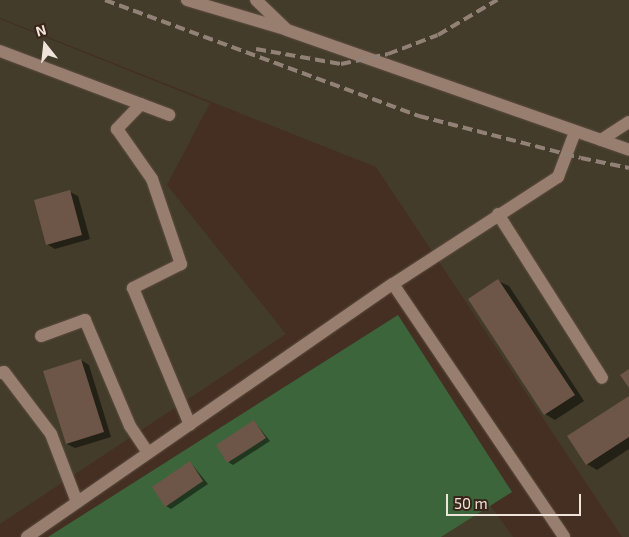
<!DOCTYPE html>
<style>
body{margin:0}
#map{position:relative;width:629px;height:537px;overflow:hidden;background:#442f22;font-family:"Exo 2",sans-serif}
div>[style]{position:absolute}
.industrial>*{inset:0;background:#433c2a}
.green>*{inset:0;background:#3d653b}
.shadow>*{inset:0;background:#0007}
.building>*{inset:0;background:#6d5648}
.roads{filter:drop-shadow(0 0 1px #5d4c40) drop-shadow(0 0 1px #5d4c40)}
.minor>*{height:12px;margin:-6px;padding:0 6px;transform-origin:6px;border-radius:6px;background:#977e6f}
.rail>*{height:4px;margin-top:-2px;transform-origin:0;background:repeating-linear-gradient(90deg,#928176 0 10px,transparent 0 15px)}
span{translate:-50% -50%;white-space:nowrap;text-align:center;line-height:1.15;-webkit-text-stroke:4.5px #392519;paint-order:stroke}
.north{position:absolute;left:20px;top:20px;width:50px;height:50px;-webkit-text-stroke:4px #392519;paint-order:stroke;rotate:344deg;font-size:14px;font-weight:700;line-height:20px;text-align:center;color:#f0e3da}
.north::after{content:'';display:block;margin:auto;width:18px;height:22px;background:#f0e3da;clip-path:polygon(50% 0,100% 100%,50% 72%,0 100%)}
.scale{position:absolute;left:446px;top:494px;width:135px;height:22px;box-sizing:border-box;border:2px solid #f0e3da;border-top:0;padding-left:6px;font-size:15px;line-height:18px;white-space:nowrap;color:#f0e3da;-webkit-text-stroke:4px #392519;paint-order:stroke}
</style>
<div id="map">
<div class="industrial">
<i style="clip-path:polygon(0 0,629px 0,629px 537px,622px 537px,376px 167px,0 18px)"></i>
<i style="clip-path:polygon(0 19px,210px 103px,167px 185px,286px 334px,0 524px)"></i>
<i style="clip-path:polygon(490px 505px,513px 537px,441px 537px)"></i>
</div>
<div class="green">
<i style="clip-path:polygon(398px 315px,512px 492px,441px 537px,48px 537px)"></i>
</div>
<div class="shadow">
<i style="clip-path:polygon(70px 192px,78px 196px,90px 239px,55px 249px,47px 244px)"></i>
<i style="clip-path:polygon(498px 281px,509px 286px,584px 401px,555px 420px,545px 414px)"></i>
<i style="clip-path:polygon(81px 360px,89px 365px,111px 437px,75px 448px,67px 444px)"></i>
<i style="clip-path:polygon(629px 397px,629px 449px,597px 470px,587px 464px,569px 437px)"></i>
<i style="clip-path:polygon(254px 421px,270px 441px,233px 465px,228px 462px)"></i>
<i style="clip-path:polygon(190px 462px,208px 484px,171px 509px,166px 506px)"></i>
</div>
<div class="building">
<i style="clip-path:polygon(70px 190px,82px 235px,46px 245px,34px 200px)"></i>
<i style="clip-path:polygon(498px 279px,575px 395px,544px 415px,468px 299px)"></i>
<i style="clip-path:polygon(81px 359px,104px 432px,66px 444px,43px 371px)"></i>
<i style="clip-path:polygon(629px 369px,629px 388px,620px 375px)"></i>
<i style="clip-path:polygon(629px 396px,629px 437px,586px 465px,567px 436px)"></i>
<i style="clip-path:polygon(254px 420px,266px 438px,227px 463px,216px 445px)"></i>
<i style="clip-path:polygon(190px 461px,203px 481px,165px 507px,152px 487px)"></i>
</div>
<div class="roads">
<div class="minor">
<i style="left:187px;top:0;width:102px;rotate:16.5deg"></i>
<i style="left:256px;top:0;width:43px;rotate:44.1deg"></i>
<i style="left:287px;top:30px;width:362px;rotate:19.3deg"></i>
<i style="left:0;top:51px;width:181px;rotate:20.7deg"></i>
<i style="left:141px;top:104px;width:35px;rotate:134deg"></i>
<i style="left:117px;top:129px;width:61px;rotate:55deg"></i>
<i style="left:152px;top:179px;width:90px;rotate:71.2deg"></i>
<i style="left:181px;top:264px;width:54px;rotate:153.4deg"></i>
<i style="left:133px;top:288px;width:148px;rotate:67.4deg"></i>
<i style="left:601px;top:140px;width:33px;rotate:-33deg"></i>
<i style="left:498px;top:214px;width:194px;rotate:57.6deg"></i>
<i style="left:393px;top:284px;width:197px;rotate:-33deg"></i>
<i style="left:558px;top:177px;width:48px;rotate:-69.3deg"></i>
<i style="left:41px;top:336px;width:47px;rotate:-20deg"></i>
<i style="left:85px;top:320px;width:115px;rotate:67deg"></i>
<i style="left:130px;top:426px;width:32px;rotate:56deg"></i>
<i style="left:0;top:373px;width:4px;rotate:-14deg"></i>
<i style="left:4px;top:372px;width:78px;rotate:52.8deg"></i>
<i style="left:51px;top:434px;width:73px;rotate:69.1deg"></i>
<i style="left:27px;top:537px;width:445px;rotate:-34.7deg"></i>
<i style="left:393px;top:284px;width:305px;rotate:55.9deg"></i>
</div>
</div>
<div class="rail">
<i style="left:105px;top:0;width:335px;rotate:20.3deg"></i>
<i style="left:419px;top:116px;width:167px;rotate:14.5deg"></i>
<i style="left:581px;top:158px;width:49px;rotate:11.8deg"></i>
<i style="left:256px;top:49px;width:86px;rotate:10deg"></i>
<i style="left:341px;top:64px;width:48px;rotate:-12deg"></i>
<i style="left:388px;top:54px;width:53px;rotate:-20.8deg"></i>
<i style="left:438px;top:35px;width:69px;rotate:-30.7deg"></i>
</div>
<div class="north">N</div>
<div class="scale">50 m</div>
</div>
